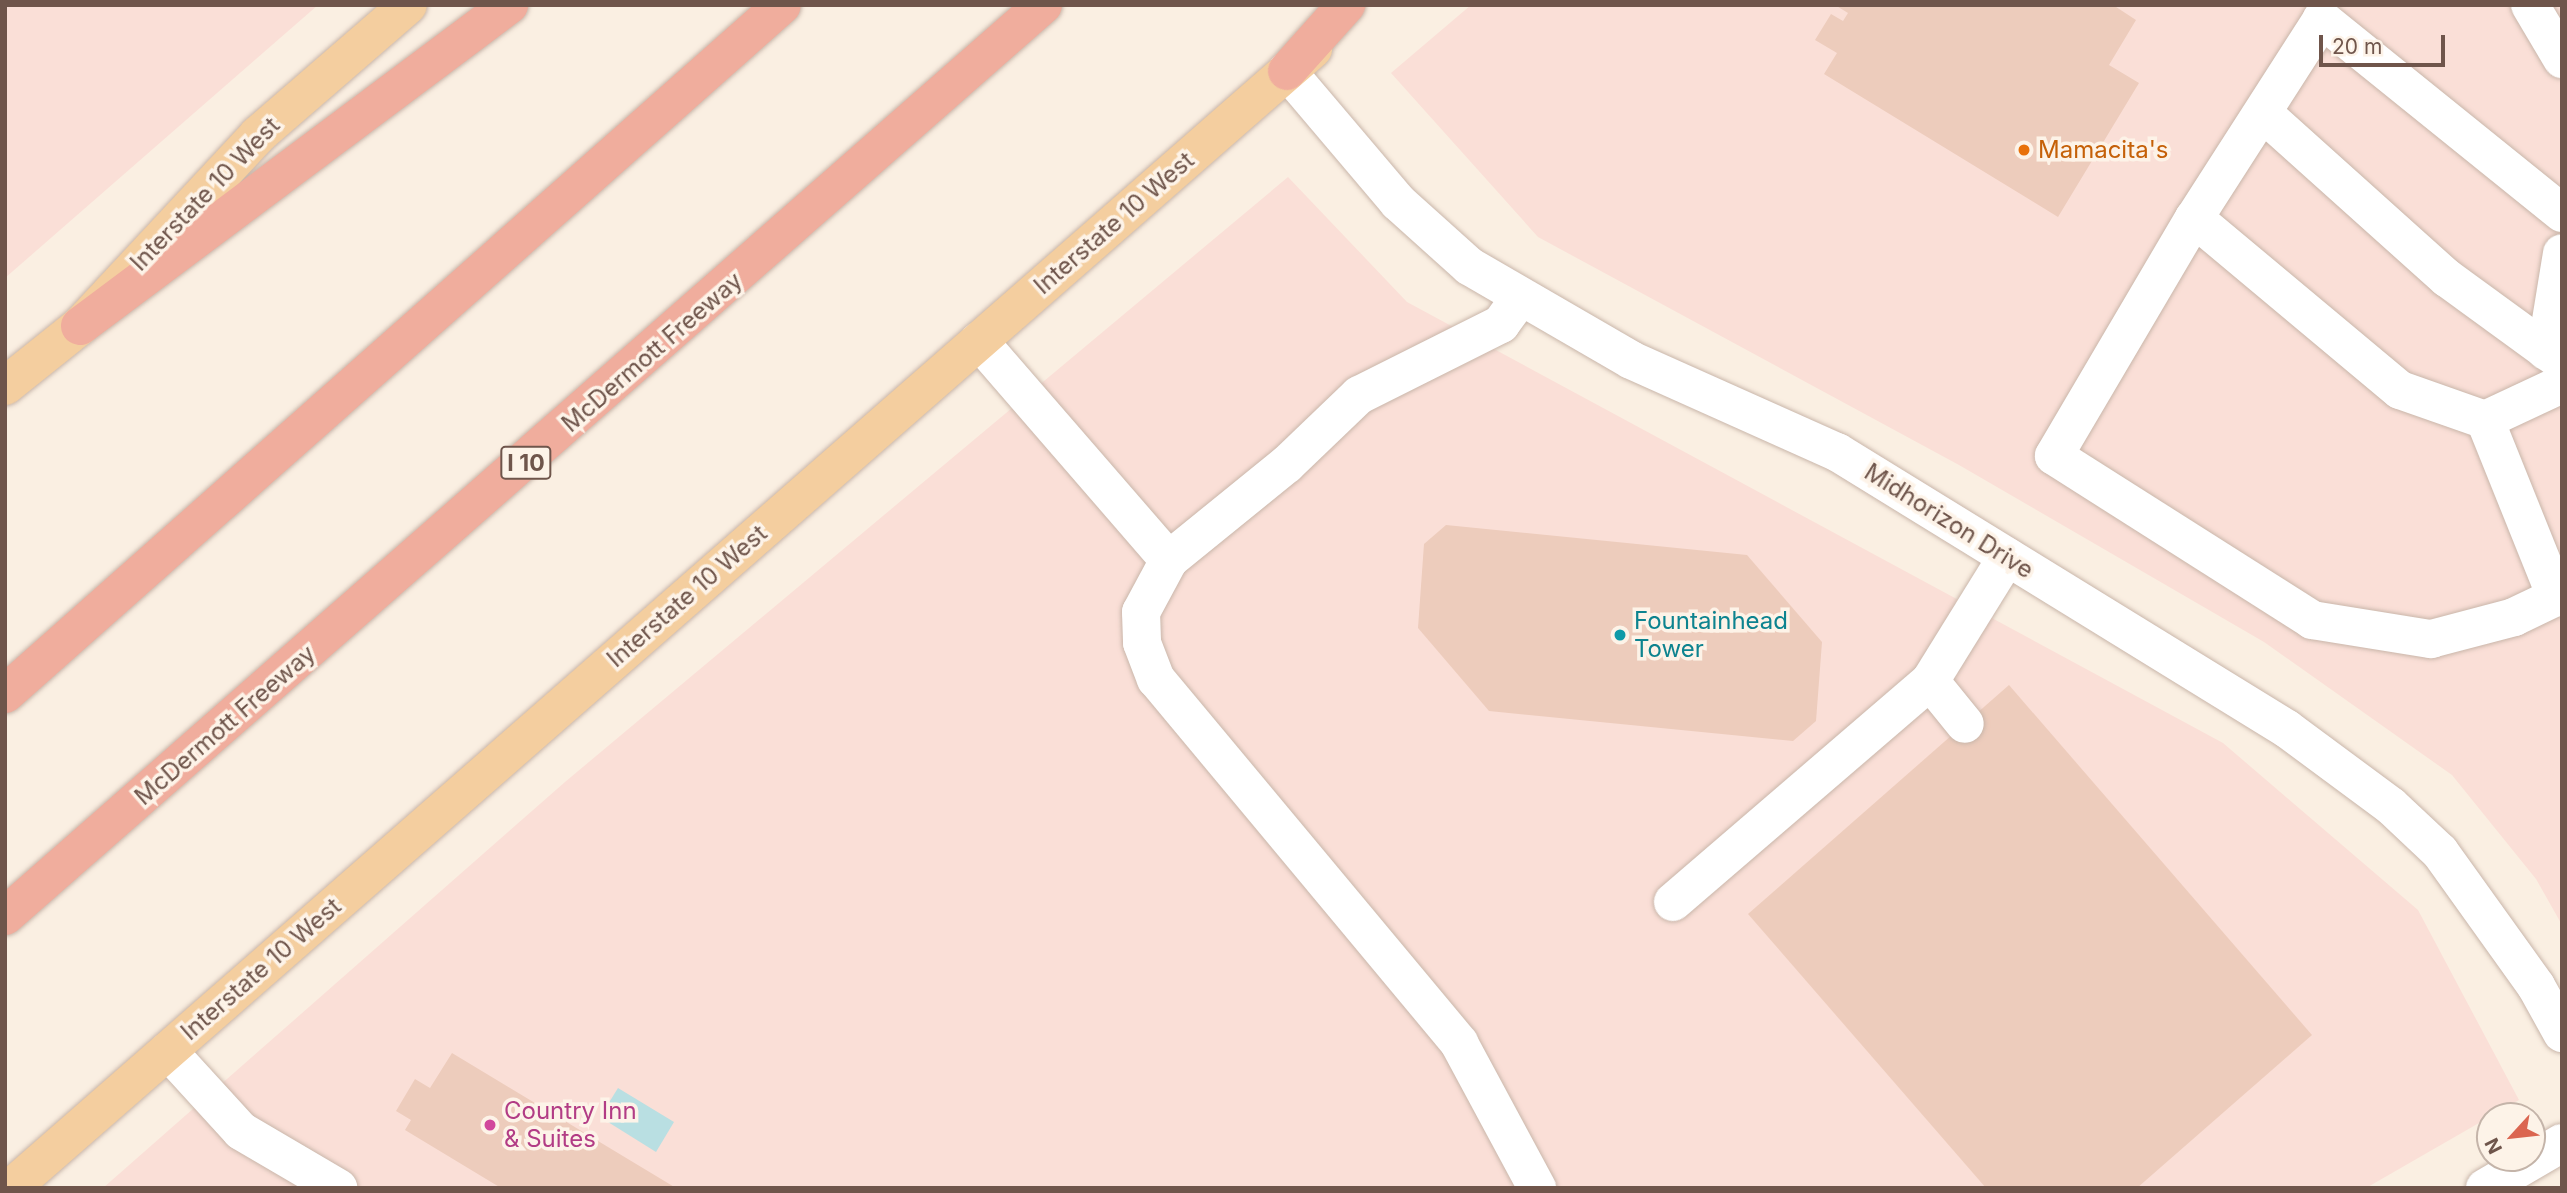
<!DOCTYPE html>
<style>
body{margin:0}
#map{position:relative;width:2567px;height:1193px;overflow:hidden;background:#faefe2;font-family:Inter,sans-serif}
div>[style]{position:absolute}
.commercial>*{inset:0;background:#fadfd7}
.water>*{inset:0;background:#b9dfe2}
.building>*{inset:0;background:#edccbc}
.roads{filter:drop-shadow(0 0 2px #c9b6aa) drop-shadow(0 0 2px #c9b6aa)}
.minor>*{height:38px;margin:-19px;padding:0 19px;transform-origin:19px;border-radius:19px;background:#fff}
.major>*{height:38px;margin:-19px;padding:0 19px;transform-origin:19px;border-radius:19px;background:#f4ce9f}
.highway>*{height:38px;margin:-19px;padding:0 19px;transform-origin:19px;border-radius:19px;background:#f0ad9d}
.dots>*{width:19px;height:19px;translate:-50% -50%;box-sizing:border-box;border:4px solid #fdf3e8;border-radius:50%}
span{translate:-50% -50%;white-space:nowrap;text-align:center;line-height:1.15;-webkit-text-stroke:7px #fdf3e8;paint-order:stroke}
.shield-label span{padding:2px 5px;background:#fdf3e8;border:2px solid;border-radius:5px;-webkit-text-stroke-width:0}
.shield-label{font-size:23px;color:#6f554b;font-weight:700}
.food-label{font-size:24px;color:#c56008}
.left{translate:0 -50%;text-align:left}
.street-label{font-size:24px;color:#6f554b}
.culture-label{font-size:24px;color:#0d838f}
.hotel-label{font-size:24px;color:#b23c85}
.frame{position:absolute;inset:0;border:7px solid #6f554b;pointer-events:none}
.north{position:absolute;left:2476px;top:1102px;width:70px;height:70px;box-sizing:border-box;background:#fdf3e8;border:2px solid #c4b4a9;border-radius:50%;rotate:243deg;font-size:19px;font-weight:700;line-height:28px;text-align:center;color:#6f554b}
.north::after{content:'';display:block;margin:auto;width:24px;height:32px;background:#db6550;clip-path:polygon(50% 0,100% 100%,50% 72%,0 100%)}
.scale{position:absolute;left:2319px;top:35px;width:126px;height:32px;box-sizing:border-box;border:4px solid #6f554b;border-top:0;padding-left:9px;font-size:21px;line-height:24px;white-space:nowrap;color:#6f554b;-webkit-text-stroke:5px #fdf3e8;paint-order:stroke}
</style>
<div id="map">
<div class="commercial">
<i style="clip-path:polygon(5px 5px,318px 5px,5px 278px)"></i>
<i style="clip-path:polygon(1471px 5px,2562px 5px,2562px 925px,2536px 879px,2452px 775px,2264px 642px,1959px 465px,1538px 237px,1391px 73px)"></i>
<i style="clip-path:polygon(1288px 177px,1407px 302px,2223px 743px,2418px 910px,2519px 1100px,2366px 1188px,103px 1188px,565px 782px)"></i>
</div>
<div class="water">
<i style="clip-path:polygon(618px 1088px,674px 1122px,656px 1152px,600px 1117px)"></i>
</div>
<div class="building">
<i style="clip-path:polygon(1835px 5px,2113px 5px,2136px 20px,2109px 65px,2139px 83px,2058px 217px,1824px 74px,1837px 53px,1815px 40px,1831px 14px,1843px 21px,1848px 13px)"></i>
<i style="clip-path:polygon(1446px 525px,1747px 555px,1822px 642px,1816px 721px,1793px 741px,1489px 711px,1418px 628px,1424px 544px)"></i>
<i style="clip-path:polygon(2009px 685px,2312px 1035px,2137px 1188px,1986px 1188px,1748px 914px)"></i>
<i style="clip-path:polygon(452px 1053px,676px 1188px,501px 1188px,405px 1130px,411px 1120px,396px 1111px,415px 1079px,430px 1088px)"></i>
</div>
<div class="roads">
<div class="minor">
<i style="left:2530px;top:5px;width:63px;rotate:59.3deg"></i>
<i style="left:1287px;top:71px;width:172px;rotate:49.7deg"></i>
<i style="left:1398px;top:202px;width:96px;rotate:42deg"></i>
<i style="left:1469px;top:266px;width:187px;rotate:30.1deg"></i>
<i style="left:1631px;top:360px;width:226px;rotate:24.1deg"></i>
<i style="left:1837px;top:452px;width:528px;rotate:31.61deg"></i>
<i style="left:2287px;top:729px;width:129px;rotate:36.5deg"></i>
<i style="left:2391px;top:806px;width:67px;rotate:43.2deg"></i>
<i style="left:2440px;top:852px;width:165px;rotate:54.4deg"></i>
<i style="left:2536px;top:986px;width:54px;rotate:61deg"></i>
<i style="left:2264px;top:114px;width:246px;rotate:41.9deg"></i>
<i style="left:2447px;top:278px;width:142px;rotate:36.1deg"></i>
<i style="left:2562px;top:213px;width:309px;rotate:-141.1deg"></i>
<i style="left:2322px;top:19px;width:237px;rotate:122.7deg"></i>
<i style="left:2194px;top:218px;width:276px;rotate:120.5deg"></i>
<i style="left:2054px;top:456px;width:306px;rotate:32.4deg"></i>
<i style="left:2312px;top:620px;width:121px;rotate:9.1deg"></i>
<i style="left:2431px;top:639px;width:86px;rotate:-14.8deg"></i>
<i style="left:2514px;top:617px;width:53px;rotate:-25.6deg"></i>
<i style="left:2194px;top:218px;width:268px;rotate:39.9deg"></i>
<i style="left:2400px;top:390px;width:90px;rotate:19.4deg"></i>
<i style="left:2485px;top:420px;width:85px;rotate:-25.1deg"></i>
<i style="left:1519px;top:299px;width:31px;rotate:126deg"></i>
<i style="left:1501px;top:324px;width:159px;rotate:153.4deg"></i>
<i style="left:1359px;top:395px;width:100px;rotate:136.2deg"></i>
<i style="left:1287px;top:464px;width:152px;rotate:140.9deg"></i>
<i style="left:1169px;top:560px;width:59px;rotate:118.3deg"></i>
<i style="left:1141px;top:612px;width:31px;rotate:88deg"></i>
<i style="left:1142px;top:643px;width:39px;rotate:69deg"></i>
<i style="left:1156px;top:679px;width:474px;rotate:50.2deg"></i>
<i style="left:1459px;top:1043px;width:165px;rotate:61.7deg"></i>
<i style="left:979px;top:341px;width:290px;rotate:49.1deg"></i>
<i style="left:2546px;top:351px;width:99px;rotate:-80.7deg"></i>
<i style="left:2485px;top:420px;width:191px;rotate:68.1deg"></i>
<i style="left:1930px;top:681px;width:55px;rotate:50.9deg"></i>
<i style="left:1673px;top:902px;width:339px;rotate:-40.7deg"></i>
<i style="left:1930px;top:681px;width:146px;rotate:-58.2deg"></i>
<i style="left:168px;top:1051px;width:108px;rotate:47.6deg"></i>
<i style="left:241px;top:1131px;width:113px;rotate:30.4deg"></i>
<i style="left:2485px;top:1188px;width:89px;rotate:-30.3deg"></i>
</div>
<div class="major">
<i style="left:5px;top:386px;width:96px;rotate:-38.7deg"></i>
<i style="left:80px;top:326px;width:261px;rotate:-47deg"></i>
<i style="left:258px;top:135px;width:198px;rotate:-40.9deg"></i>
<i style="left:11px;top:1188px;width:1730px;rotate:-41.18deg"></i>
</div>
<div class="highway">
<i style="left:1287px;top:71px;width:89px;rotate:-48.2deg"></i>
<i style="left:80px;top:326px;width:536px;rotate:-36.81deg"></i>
<i style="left:5px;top:694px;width:1038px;rotate:-41.56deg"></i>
<i style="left:5px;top:916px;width:1381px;rotate:-41.27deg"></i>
</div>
</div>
<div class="dots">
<i style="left:2024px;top:150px;background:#e8710a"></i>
<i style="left:1620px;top:635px;background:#0f9aa8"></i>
<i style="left:490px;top:1125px;background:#d1479c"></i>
</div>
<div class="shield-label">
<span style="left:526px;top:463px">I 10</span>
</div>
<div class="food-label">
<span class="left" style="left:2038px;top:150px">Mamacita's</span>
</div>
<div class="street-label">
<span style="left:205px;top:194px;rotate:-46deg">Interstate 10 West</span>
<span style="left:1114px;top:223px;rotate:-41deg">Interstate 10 West</span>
<span style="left:652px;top:352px;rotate:-41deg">McDermott Freeway</span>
<span style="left:1949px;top:521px;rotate:32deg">Midhorizon Drive</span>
<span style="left:687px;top:596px;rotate:-41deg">Interstate 10 West</span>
<span style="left:225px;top:725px;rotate:-41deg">McDermott Freeway</span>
<span style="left:261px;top:969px;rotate:-41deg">Interstate 10 West</span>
</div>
<div class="culture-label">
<span class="left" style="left:1634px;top:635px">Fountainhead<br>Tower</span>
</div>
<div class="hotel-label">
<span class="left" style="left:504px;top:1125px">Country Inn<br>&amp; Suites</span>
</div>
<div class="frame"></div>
<div class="north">N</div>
<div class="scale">20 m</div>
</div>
